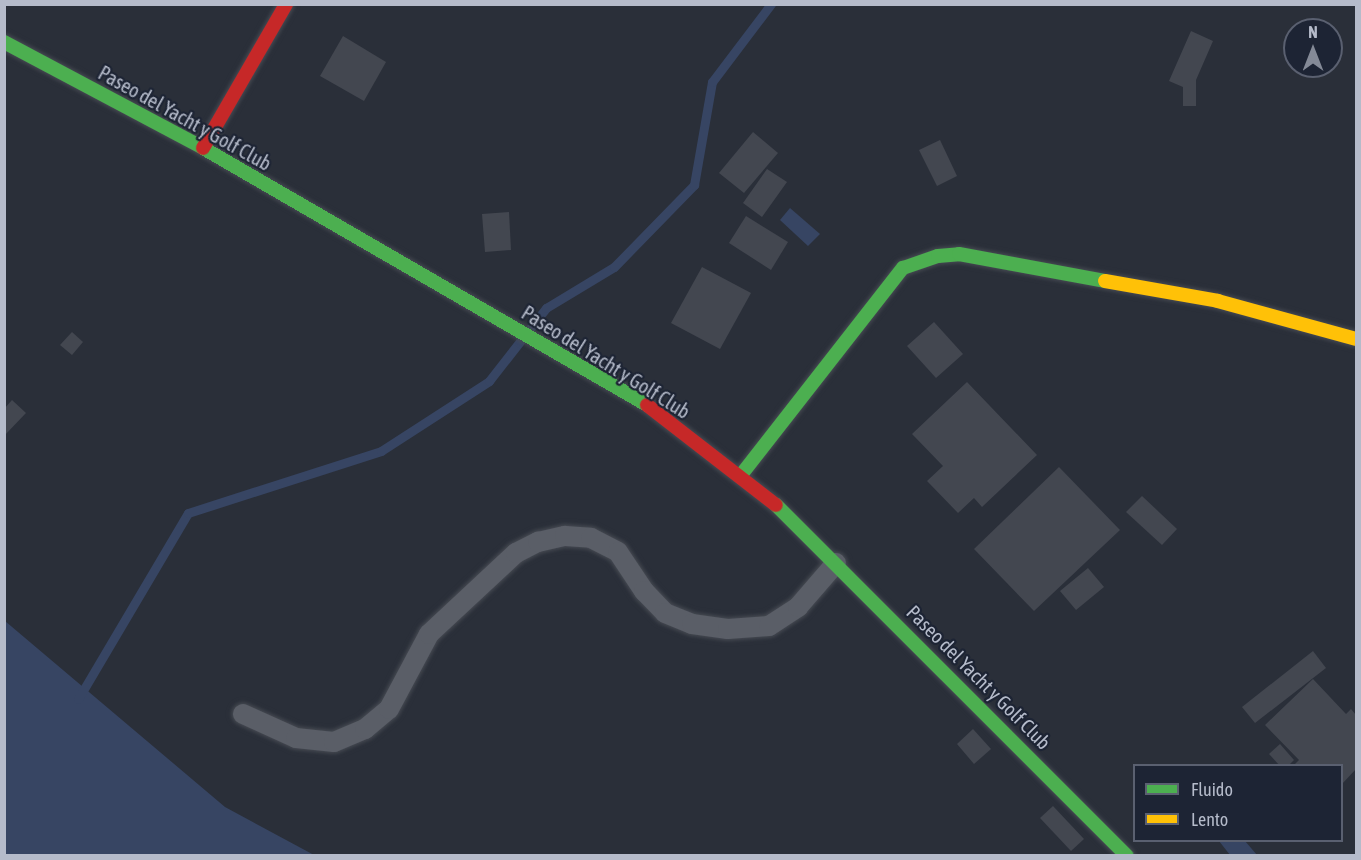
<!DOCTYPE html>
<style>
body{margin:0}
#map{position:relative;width:1361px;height:860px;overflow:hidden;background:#2a2f39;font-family:"Asap Condensed",sans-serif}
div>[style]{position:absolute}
.water>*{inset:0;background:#374563}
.stream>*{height:9px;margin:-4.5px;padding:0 4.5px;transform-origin:4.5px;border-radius:4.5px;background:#374563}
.building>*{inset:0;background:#434750}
.roads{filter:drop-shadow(0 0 2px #464a52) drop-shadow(0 0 2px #464a52)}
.lane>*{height:20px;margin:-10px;padding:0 10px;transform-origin:10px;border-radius:10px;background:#5a5e67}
.fast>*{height:14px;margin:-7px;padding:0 7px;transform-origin:7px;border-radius:7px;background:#4caf50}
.slow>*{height:14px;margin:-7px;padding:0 7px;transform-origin:7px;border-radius:7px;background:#ffc107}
.jam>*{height:14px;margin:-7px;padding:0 7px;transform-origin:7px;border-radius:7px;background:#c62828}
span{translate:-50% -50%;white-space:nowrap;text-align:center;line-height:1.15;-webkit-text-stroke:4.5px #1d2434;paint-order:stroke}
.street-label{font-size:20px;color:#b5bbca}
.frame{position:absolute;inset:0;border:6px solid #b5bbca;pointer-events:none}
.legend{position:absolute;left:1133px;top:764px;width:210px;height:78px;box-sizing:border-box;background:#1d2434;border:2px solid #5a6070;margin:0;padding:8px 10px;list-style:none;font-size:18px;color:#b5bbca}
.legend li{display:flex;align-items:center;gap:12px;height:30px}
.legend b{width:30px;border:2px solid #5a6070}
.north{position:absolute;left:1283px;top:18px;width:60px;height:60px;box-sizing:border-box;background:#1d2434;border:2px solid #5a6070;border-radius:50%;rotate:0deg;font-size:16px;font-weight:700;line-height:24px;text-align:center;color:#b5bbca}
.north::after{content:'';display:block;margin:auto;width:21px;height:27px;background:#848a97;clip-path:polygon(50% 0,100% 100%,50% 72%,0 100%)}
</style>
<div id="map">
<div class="water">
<i style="clip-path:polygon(790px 208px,820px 234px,808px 246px,780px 220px)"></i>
<i style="clip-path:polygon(5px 621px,225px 807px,314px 855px,5px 855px)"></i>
<i style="clip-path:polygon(1219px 841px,1245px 841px,1257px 855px,1230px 855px)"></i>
</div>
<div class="stream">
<i style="left:78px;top:699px;width:216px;rotate:-59.4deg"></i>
<i style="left:188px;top:513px;width:203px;rotate:-17.8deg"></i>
<i style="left:381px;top:451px;width:129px;rotate:-32.9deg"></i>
<i style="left:489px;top:381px;width:93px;rotate:-52deg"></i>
<i style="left:546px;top:308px;width:79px;rotate:-31.1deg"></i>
<i style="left:614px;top:267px;width:115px;rotate:-45.7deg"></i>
<i style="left:694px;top:185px;width:105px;rotate:-80.1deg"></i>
<i style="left:712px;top:82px;width:98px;rotate:-52.9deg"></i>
</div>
<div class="building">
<i style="clip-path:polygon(1191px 31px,1213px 41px,1196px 80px,1196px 106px,1183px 106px,1183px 87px,1169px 81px)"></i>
<i style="clip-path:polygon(343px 36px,386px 62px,364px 101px,320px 76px)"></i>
<i style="clip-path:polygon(753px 132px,778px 153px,744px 193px,719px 173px)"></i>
<i style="clip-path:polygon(940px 140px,957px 176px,937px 186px,919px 150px)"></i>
<i style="clip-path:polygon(767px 169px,787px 182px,762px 217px,743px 203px)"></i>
<i style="clip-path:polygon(509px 212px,511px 250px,485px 252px,482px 214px)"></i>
<i style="clip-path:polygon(746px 216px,788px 242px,771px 270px,729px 243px)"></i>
<i style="clip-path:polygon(702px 267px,751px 293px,720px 349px,671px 323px)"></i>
<i style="clip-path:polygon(934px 322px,963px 354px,936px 378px,907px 346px)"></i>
<i style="clip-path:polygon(72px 332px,83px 342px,72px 355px,60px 345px)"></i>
<i style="clip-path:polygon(967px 382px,1037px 455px,982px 507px,974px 498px,958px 513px,927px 481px,943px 466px,912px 434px)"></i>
<i style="clip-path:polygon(12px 400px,26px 413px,4px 436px,4px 409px)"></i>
<i style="clip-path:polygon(1059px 467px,1120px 530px,1034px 611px,974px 549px)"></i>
<i style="clip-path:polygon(1142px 496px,1177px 529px,1162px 545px,1126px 512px)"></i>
<i style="clip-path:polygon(1088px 568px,1104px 587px,1076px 610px,1060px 591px)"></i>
<i style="clip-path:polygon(1313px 651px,1326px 668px,1255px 723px,1242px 707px)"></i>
<i style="clip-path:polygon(1313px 679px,1346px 714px,1351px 709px,1356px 715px,1356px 769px,1342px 784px,1342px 766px,1293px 766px,1299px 760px,1265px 725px)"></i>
<i style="clip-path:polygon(973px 729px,991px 749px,974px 764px,957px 744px)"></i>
<i style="clip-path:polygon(1280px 744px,1294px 760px,1288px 766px,1280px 766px,1269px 754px)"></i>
<i style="clip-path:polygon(1053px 806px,1084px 839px,1071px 851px,1040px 818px)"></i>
</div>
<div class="roads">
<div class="lane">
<i style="left:243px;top:714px;width:58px;rotate:24.4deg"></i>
<i style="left:296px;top:738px;width:38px;rotate:6deg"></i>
<i style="left:334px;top:742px;width:34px;rotate:-23deg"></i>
<i style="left:365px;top:729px;width:31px;rotate:-40deg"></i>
<i style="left:389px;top:709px;width:85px;rotate:-61.9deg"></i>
<i style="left:429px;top:634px;width:119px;rotate:-43deg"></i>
<i style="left:516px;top:553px;width:25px;rotate:-27deg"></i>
<i style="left:538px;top:542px;width:28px;rotate:-13deg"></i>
<i style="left:565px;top:536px;width:26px;rotate:4deg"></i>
<i style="left:591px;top:538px;width:30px;rotate:27deg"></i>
<i style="left:618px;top:552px;width:47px;rotate:56.3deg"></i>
<i style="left:644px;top:591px;width:30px;rotate:46deg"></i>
<i style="left:665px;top:613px;width:29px;rotate:22deg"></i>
<i style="left:692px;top:624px;width:36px;rotate:8deg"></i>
<i style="left:728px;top:629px;width:41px;rotate:-4.2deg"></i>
<i style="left:769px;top:626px;width:35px;rotate:-33deg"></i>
<i style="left:798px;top:607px;width:58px;rotate:-49.2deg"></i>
</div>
<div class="fast">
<i style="left:4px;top:42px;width:225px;rotate:28deg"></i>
<i style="left:203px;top:148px;width:513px;rotate:30.06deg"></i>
<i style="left:741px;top:475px;width:263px;rotate:-52deg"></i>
<i style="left:903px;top:268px;width:37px;rotate:-19deg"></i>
<i style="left:938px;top:256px;width:21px;rotate:-5deg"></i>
<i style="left:959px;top:254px;width:148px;rotate:10.5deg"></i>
<i style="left:776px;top:505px;width:496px;rotate:45deg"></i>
</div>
<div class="slow">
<i style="left:1105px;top:281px;width:115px;rotate:10deg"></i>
<i style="left:1218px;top:301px;width:143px;rotate:15.4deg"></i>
</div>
<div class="jam">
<i style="left:203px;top:148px;width:166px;rotate:-60deg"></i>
<i style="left:647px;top:405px;width:163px;rotate:37.8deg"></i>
</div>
</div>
<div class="street-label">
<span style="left:185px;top:118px;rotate:29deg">Paseo del Yacht y Golf Club</span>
<span style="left:606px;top:362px;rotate:32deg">Paseo del Yacht y Golf Club</span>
<span style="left:979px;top:677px;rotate:45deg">Paseo del Yacht y Golf Club</span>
</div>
<div class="frame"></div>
<ul class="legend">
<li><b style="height:8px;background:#4caf50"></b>Fluido</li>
<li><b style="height:8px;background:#ffc107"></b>Lento</li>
</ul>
<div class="north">N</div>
</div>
